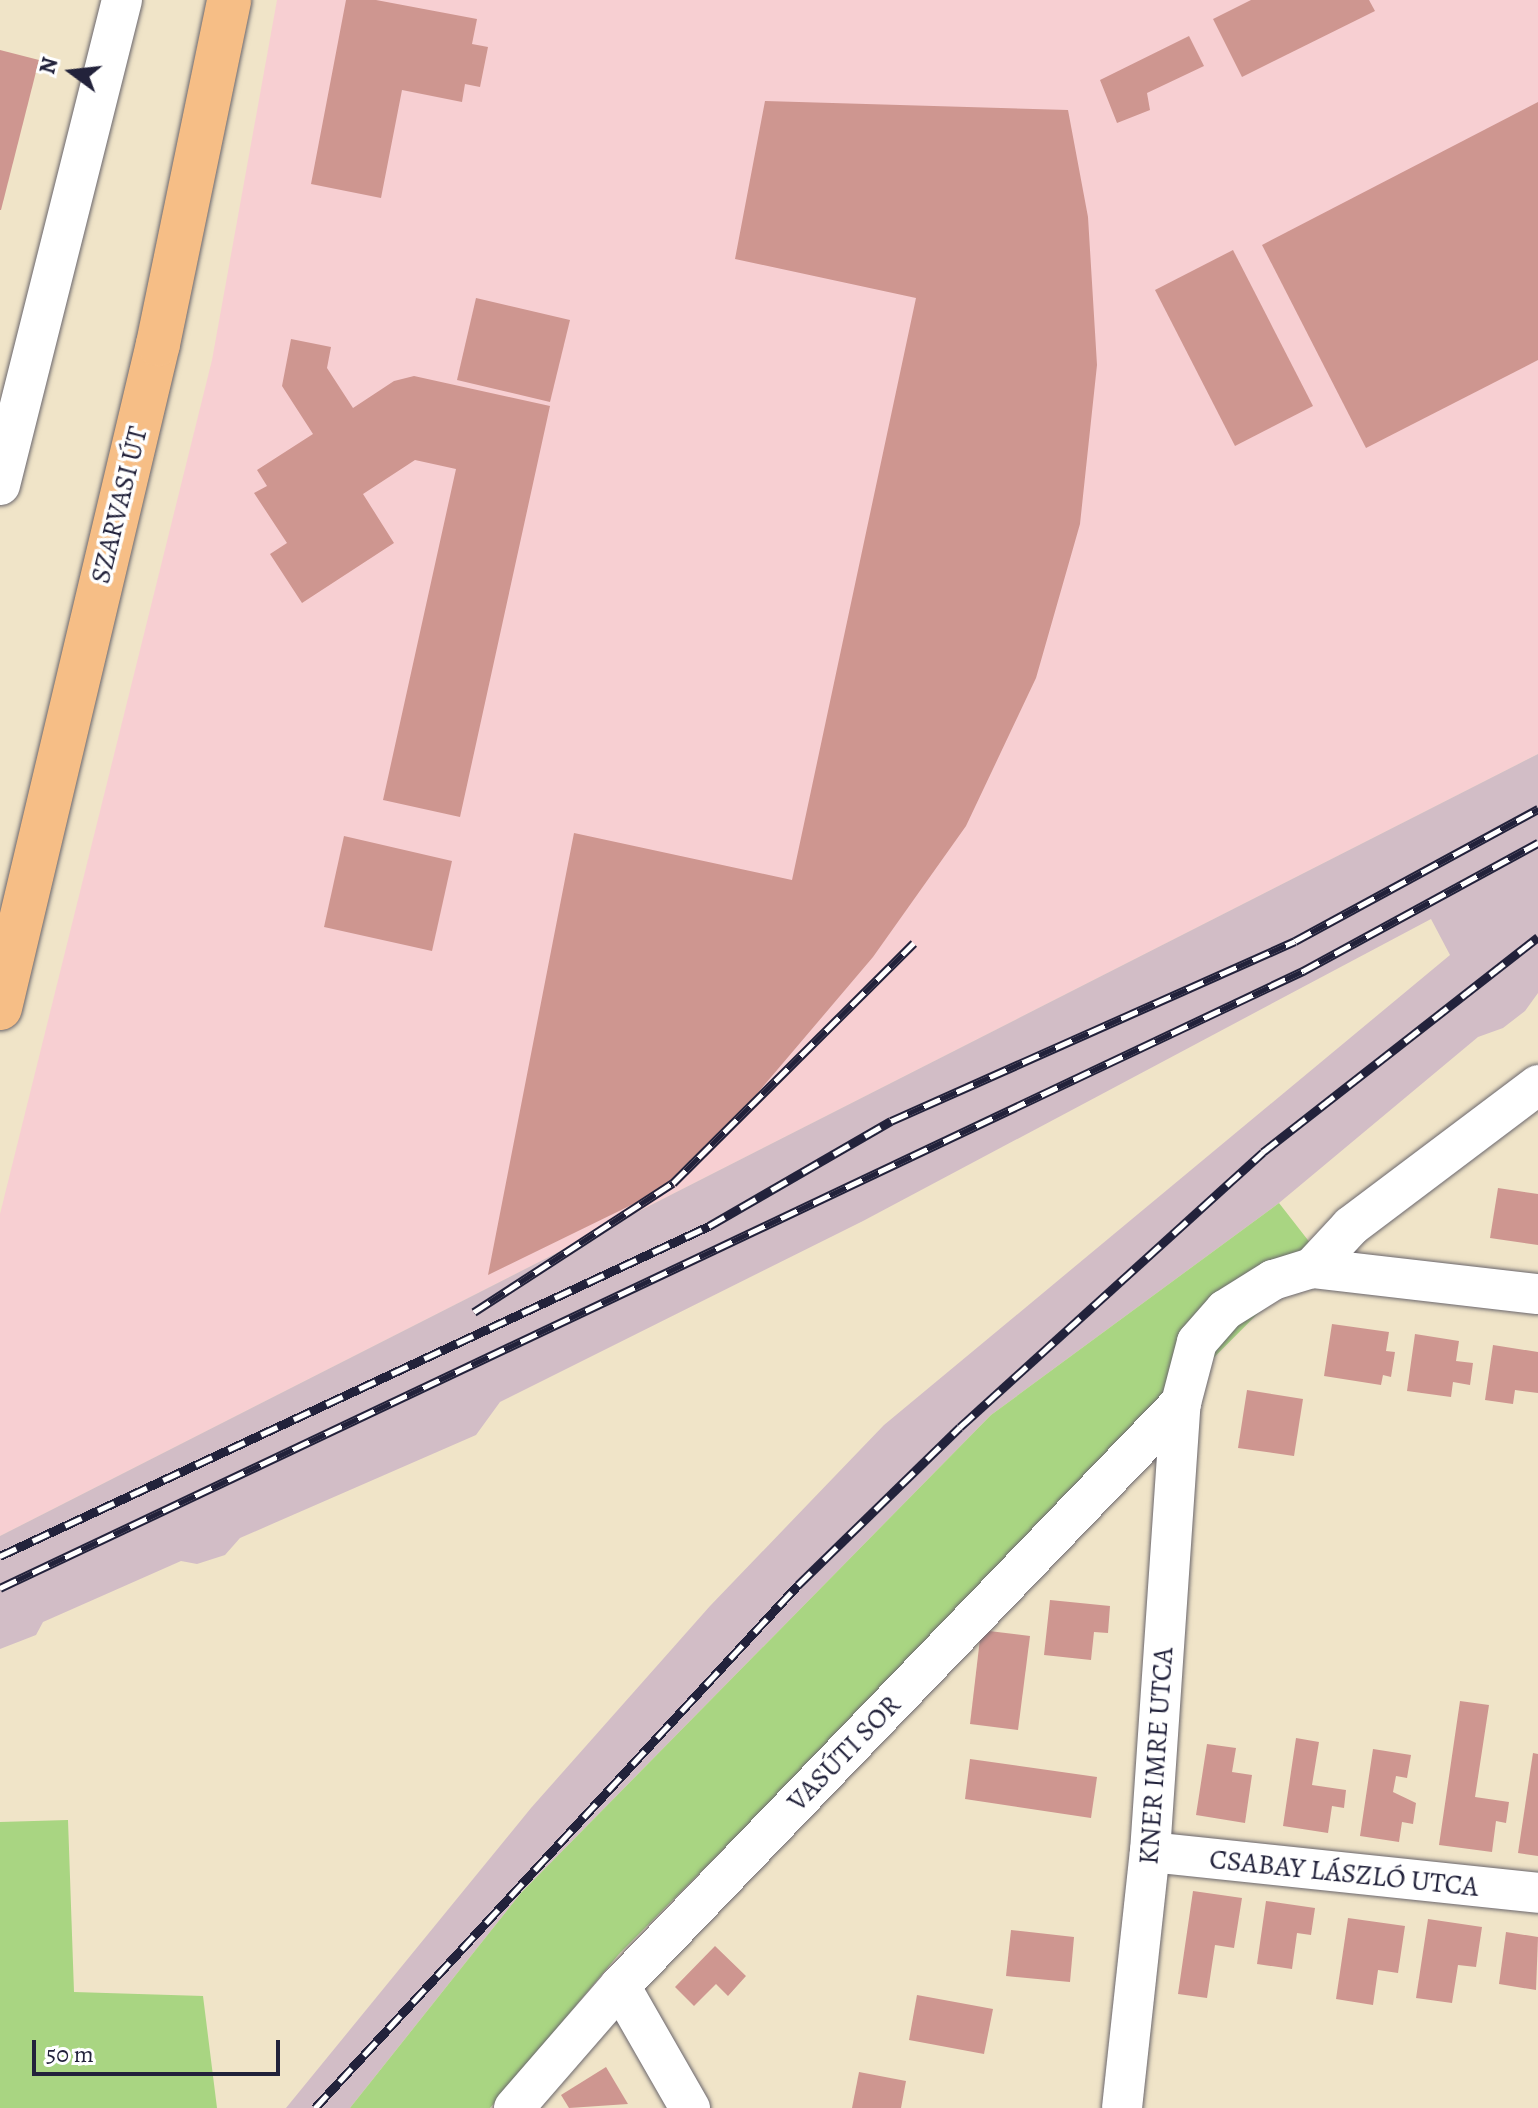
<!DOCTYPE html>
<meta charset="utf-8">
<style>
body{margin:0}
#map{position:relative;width:1538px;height:2108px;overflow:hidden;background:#f0e4c8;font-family:Alegreya,serif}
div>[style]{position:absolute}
.built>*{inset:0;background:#f7cfd2}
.industrial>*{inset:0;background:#d2bdc6}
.green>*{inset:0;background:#a9d582}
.building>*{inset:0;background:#ce9690}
.roads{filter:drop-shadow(0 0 2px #6a666c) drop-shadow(0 0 2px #6a666c)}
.minor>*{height:40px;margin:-20px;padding:0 20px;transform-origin:20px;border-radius:20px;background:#fff}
.major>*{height:44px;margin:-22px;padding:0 22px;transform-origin:22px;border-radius:22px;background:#f6be86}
.rail>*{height:9px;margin-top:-4.5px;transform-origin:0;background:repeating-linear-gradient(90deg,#fff 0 18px,#22223b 0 36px);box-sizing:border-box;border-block:2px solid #22223b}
span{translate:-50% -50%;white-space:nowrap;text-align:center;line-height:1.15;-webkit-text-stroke:7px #fff;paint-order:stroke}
.street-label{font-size:28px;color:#22223b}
.north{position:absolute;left:32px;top:32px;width:80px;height:80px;-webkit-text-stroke:6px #fff;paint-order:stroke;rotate:285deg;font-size:22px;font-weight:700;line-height:32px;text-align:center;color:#22223b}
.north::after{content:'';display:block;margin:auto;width:28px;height:36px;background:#22223b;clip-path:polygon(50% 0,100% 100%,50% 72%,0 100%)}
.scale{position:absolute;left:32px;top:2040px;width:248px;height:36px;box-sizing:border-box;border:4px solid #22223b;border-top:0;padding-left:10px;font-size:24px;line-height:28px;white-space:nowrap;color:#22223b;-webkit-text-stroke:6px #fff;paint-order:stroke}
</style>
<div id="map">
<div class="built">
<i style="clip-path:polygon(277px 0,1538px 0,1538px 754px,0 1536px,0 1214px,212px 360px)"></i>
</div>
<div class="industrial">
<i style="clip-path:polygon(1538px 754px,1538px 993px,1525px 1011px,1503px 1028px,1478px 1037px,1279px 1203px,991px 1415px,521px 1893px,350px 2108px,286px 2108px,531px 1808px,710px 1606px,884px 1425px,1450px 955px,1431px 919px,863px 1221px,500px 1402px,476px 1435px,240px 1538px,225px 1555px,197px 1564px,181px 1561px,43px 1622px,36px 1635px,0 1649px,0 1536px)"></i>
</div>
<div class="green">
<i style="clip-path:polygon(1279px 1203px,1318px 1253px,619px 1954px,490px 2108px,350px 2108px,521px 1893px,991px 1415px)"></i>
<i style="clip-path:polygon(68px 1820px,74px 1992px,203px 1996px,217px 2108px,0 2108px,0 1822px)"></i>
</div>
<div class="building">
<i style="clip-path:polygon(346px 0,376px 0,477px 19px,472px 44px,488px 47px,480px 87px,465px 84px,462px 102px,402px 90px,381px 198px,311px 184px)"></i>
<i style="clip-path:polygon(1251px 0,1369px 0,1375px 11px,1242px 77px,1213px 19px)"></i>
<i style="clip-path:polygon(1189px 36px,1204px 66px,1147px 93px,1150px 110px,1117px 123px,1100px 80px)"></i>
<i style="clip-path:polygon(0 50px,39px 60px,1px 210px,0 210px)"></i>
<i style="clip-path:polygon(765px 101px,1068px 110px,1088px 217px,1097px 365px,1080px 524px,1036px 678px,966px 826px,873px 957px,750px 1102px,658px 1192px,488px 1275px,574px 833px,792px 880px,916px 298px,735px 259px)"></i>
<i style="clip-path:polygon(1538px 102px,1538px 360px,1366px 448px,1262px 245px)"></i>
<i style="clip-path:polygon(1233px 250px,1313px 406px,1235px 446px,1155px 290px)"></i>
<i style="clip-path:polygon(476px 298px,570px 320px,550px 402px,457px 380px)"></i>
<i style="clip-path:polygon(291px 339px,331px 347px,327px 368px,353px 408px,394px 381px,414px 376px,550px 406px,460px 817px,383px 800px,456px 469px,415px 460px,363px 494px,394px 543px,302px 603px,270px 554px,287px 543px,254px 493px,267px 486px,257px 470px,313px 434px,282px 386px)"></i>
<i style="clip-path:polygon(344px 836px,452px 861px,432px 951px,324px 927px)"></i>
<i style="clip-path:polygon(1498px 1188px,1538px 1194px,1538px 1245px,1490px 1238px)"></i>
<i style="clip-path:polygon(1332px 1324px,1389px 1332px,1386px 1351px,1395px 1352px,1391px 1377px,1383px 1375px,1381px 1385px,1324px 1376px)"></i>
<i style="clip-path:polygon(1415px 1334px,1459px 1341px,1456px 1361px,1473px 1363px,1470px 1385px,1453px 1382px,1451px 1397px,1407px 1391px)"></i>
<i style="clip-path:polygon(1493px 1345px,1538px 1352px,1538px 1393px,1515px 1390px,1513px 1404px,1485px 1400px)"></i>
<i style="clip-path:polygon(1247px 1390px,1303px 1399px,1294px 1456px,1238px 1448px)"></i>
<i style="clip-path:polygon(1050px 1600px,1110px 1606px,1108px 1633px,1094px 1632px,1091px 1660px,1044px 1655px)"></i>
<i style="clip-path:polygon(981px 1630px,1030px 1636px,1018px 1730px,970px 1724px)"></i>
<i style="clip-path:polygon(1460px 1701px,1489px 1705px,1475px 1797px,1509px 1802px,1506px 1823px,1496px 1821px,1492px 1852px,1439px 1845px)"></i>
<i style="clip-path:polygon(1296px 1738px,1319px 1742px,1312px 1785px,1346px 1790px,1344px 1808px,1332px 1806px,1328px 1833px,1283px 1826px)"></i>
<i style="clip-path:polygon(1207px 1744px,1236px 1748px,1232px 1772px,1252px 1775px,1245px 1823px,1196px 1815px)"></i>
<i style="clip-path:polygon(1373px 1749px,1411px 1755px,1407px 1778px,1396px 1776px,1393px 1792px,1416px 1803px,1413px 1824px,1402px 1822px,1399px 1842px,1360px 1836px)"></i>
<i style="clip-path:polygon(1533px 1753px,1538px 1754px,1538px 1856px,1518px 1853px)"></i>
<i style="clip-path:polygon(970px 1759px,1097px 1777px,1091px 1818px,965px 1799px)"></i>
<i style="clip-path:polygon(1193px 1891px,1242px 1898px,1234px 1948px,1215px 1945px,1207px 1998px,1178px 1994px)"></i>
<i style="clip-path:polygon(1266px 1901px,1315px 1908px,1311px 1935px,1297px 1933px,1292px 1969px,1257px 1964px)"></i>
<i style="clip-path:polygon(1348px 1918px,1405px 1926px,1398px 1973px,1378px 1970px,1373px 2005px,1336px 1999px)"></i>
<i style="clip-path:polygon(1428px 1919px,1482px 1927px,1476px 1967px,1458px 1965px,1452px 2003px,1416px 1998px)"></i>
<i style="clip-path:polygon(1011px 1930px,1074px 1937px,1070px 1982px,1006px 1976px)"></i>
<i style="clip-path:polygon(1506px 1932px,1538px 1937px,1536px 1990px,1499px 1984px)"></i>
<i style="clip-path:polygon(715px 1946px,746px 1976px,728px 1996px,716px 1984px,694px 2006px,675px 1987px)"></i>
<i style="clip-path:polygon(917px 1995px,993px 2009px,984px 2054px,909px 2040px)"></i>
<i style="clip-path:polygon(606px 2067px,628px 2104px,569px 2108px,561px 2095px)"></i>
<i style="clip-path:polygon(859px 2072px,906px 2081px,901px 2108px,852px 2108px)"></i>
</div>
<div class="roads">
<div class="minor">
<i style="left:0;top:485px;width:500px;rotate:-75.88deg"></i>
<i style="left:1312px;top:1268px;width:57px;rotate:-47.1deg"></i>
<i style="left:1351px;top:1226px;width:234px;rotate:-37deg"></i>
<i style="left:1150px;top:1852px;width:390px;rotate:6deg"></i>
<i style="left:620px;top:1986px;width:141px;rotate:60.2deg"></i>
<i style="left:514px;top:2108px;width:162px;rotate:-49deg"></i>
<i style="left:620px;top:1986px;width:809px;rotate:-46.1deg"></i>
<i style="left:1122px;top:2108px;width:258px;rotate:-83.8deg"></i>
<i style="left:1150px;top:1852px;width:450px;rotate:-86.1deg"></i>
<i style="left:1181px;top:1403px;width:63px;rotate:-75.3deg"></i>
<i style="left:1197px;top:1342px;width:43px;rotate:-48.8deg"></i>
<i style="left:1225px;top:1310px;width:57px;rotate:-32deg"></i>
<i style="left:1273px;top:1280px;width:41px;rotate:-17.1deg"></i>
<i style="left:1312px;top:1268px;width:227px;rotate:6.6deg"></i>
</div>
<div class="major">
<i style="left:0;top:1008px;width:683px;rotate:-76.62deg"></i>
<i style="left:158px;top:344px;width:351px;rotate:-78.3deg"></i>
</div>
</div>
<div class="rail">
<i style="left:474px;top:1312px;width:237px;rotate:-33deg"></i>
<i style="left:673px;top:1183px;width:340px;rotate:-44.9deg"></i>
<i style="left:0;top:1556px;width:782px;rotate:-24.96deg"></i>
<i style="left:709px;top:1226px;width:210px;rotate:-30deg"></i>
<i style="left:891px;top:1121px;width:442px;rotate:-24deg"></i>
<i style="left:1295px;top:941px;width:277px;rotate:-28.5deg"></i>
<i style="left:0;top:1588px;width:1442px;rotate:-25.34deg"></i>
<i style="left:1303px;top:971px;width:268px;rotate:-28.6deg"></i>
<i style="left:315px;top:2108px;width:712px;rotate:-47.28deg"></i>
<i style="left:798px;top:1585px;width:226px;rotate:-44.3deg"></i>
<i style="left:960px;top:1427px;width:409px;rotate:-42.2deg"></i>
<i style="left:1263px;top:1152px;width:349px;rotate:-38deg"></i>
</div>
<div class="street-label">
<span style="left:119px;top:505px;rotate:-76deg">SZARVASI ÚT</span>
<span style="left:844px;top:1753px;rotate:-46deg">VASÚTI SOR</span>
<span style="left:1156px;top:1756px;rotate:-86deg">KNER IMRE UTCA</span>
<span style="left:1344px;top:1873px;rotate:6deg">CSABAY LÁSZLÓ UTCA</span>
</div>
<div class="north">N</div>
<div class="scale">50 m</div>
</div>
